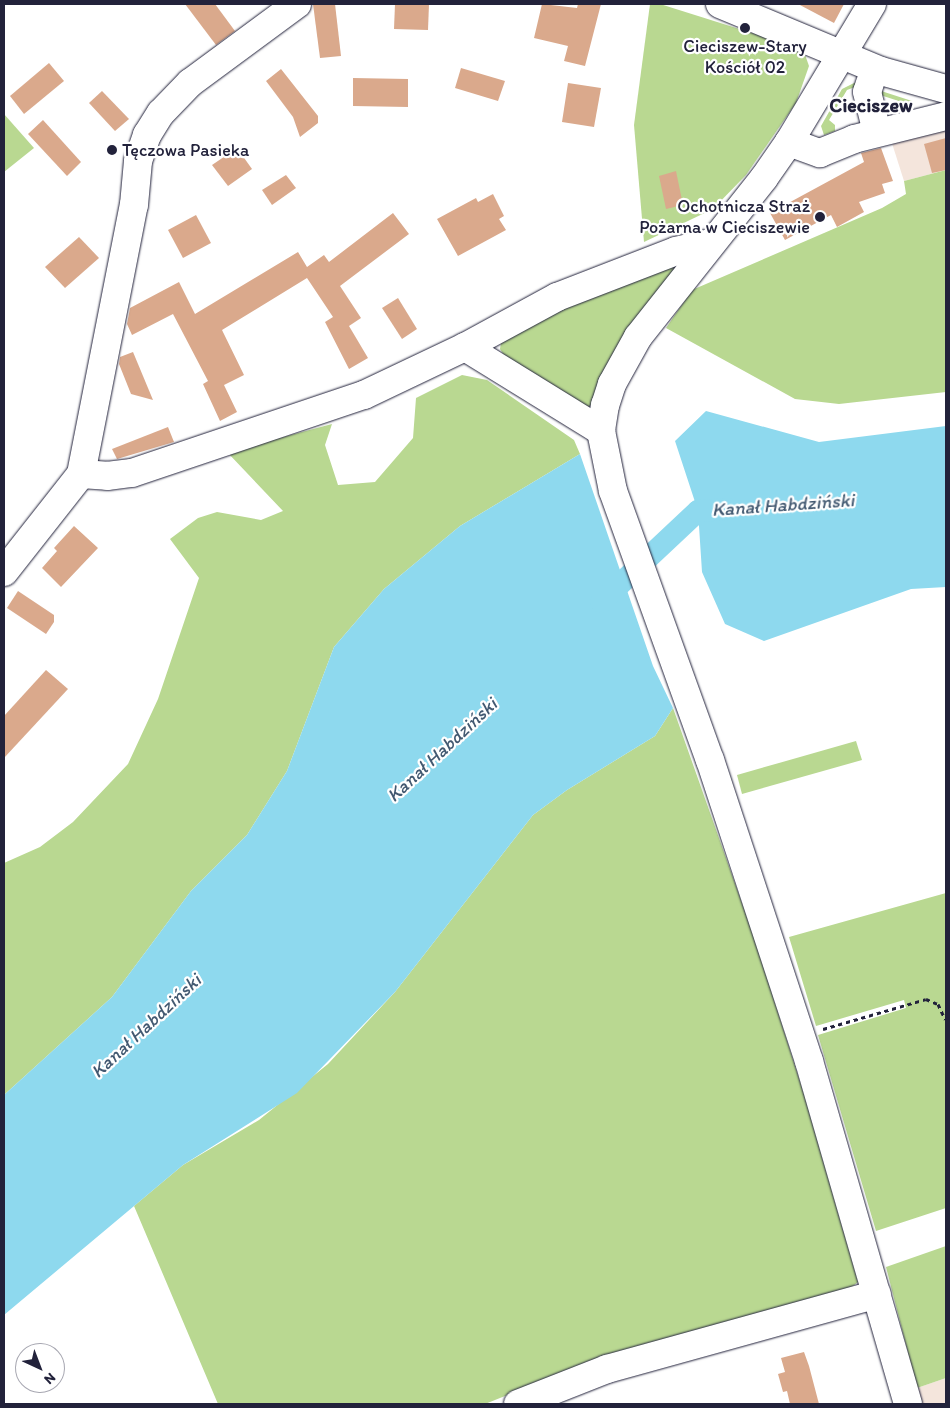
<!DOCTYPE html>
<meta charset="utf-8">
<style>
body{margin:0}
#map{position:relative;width:950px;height:1408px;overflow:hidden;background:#fff;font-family:Itim,sans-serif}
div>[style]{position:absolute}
.built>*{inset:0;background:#f4e5dc}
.green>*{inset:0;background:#b9d891}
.water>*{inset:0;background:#8ed9ee}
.canal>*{height:22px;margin:-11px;padding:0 11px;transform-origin:11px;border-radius:11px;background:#8ed9ee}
.building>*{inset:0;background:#daa98c}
.path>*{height:3px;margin-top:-1.5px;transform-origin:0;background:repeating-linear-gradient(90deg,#22223b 0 4px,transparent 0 8px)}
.roads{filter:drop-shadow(0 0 1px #22223b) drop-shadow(0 0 1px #22223b)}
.minor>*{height:28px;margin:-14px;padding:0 14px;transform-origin:14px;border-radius:14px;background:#fff}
.dots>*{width:14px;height:14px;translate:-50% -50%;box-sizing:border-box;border:2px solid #fff;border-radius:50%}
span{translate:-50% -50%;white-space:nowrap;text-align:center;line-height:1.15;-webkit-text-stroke:4.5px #fff;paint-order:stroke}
.poi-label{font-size:18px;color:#22223b}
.left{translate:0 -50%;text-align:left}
.right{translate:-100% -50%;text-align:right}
.water-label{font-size:19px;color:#425971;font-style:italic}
.quarter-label{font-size:20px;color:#22223b;font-weight:700}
.frame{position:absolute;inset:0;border:5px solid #22223b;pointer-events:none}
.north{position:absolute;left:15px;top:1343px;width:50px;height:50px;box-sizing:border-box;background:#fff;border:1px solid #a7a7b1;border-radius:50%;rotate:137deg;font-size:14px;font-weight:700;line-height:20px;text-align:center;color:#22223b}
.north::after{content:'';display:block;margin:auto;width:18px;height:22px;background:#22223b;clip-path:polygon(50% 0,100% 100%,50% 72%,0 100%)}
</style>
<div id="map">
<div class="built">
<i style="clip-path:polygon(946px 122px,946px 170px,904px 181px,890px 137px)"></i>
<i style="clip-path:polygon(946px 1378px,946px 1404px,922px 1404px,917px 1388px)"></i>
</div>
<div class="green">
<i style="clip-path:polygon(650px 4px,660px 4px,803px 49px,809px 66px,796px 103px,746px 175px,713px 209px,644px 242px,634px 125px)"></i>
<i style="clip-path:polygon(856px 82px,863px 84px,847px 90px,829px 120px,835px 125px,835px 131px,824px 135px,821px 126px,842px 89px)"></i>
<i style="clip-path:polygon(875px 89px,912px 101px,911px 105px,874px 93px)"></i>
<i style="clip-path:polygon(4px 114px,34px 148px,4px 172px)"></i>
<i style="clip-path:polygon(946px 170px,946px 392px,839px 404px,795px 399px,666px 328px,692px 290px,882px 208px,906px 194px,904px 181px)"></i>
<i style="clip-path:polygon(681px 263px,593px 404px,587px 408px,507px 360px,500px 349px,502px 337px,514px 328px)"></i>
<i style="clip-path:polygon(462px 375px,487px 380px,574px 440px,580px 454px,460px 526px,384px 589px,334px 647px,287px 771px,247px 835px,191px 891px,112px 997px,4px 1095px,4px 863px,40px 847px,73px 822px,128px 764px,158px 699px,199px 578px,170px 539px,198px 518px,217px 512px,261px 520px,283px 511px,227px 452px,332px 424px,325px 445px,338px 485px,375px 482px,413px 438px,416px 398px)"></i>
<i style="clip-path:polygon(673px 708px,754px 937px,803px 1091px,858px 1282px,839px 1297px,557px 1375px,485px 1404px,218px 1404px,134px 1206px,183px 1165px,259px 1120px,328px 1064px,395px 992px,533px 815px,567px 790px,655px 736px)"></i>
<i style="clip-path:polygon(856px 741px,862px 760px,742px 794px,737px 775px)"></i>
<i style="clip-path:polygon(946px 893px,946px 1208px,876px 1231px,818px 1035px,906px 1008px,904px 1000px,816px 1026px,789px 937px)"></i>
<i style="clip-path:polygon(946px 1246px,946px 1378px,917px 1388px,886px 1267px)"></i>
</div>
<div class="water">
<i style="clip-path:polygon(706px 411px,819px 442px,946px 426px,946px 587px,911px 589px,764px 641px,725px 624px,702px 572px,698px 511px,675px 441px)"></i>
<i style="clip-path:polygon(580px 454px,653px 666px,673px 708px,655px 736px,567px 790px,533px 815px,395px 992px,297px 1093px,183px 1165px,4px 1315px,4px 1095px,112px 997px,191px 891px,247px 835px,287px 771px,334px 647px,384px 589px,460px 526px)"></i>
</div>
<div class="canal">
<i style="left:601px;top:602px;width:133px;rotate:-43.2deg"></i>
<i style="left:698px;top:511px;width:30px;rotate:-4deg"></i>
</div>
<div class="building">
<i style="clip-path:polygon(185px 4px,215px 4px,235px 31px,216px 45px)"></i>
<i style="clip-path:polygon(313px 4px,335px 4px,341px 56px,320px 58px)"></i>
<i style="clip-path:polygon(395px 4px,429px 4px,428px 30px,394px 29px)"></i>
<i style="clip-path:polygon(542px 4px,577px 8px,578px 4px,601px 4px,585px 66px,564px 61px,568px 46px,534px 38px)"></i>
<i style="clip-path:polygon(798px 4px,844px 4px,834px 23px)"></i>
<i style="clip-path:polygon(49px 63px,64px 81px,24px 114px,10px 96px)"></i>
<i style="clip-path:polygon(461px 68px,505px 81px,498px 101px,455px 88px)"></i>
<i style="clip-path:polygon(281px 69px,318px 116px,318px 123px,300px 137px,293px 117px,266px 81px)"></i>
<i style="clip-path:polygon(353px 78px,408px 79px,408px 107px,353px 106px)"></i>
<i style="clip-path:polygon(568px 83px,601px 88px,594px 127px,562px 122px)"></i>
<i style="clip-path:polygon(102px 91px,129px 119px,115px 131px,89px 103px)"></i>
<i style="clip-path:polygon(43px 120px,81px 162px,67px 176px,28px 134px)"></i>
<i style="clip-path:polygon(946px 138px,946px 170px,932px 173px,924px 144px)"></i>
<i style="clip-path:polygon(237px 148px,252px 169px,228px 186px,212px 165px)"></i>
<i style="clip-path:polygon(881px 148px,893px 181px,882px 184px,885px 193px,859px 202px,864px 212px,837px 227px,831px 215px,785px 240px,770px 213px,864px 162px,861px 153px)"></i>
<i style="clip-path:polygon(676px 171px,683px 205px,666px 209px,659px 176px)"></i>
<i style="clip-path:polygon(286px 175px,296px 188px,272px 205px,262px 190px)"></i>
<i style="clip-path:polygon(493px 194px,504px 216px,499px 219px,506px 230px,458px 256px,437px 219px,476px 198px,478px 202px)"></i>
<i style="clip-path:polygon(393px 213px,409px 234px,340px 286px,361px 318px,349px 326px,368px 358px,349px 369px,325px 322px,333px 317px,307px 278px,222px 330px,244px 375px,224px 385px,237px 412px,220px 421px,203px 384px,208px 381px,173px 314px,132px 335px,127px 324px,130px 308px,179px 282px,195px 314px,298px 252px,307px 267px,324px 255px,329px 262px)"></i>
<i style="clip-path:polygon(196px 215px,211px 243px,183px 258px,168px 230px)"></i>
<i style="clip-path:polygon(79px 237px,99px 258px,65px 288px,45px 267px)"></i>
<i style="clip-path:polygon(398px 298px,417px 329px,402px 339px,382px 308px)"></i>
<i style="clip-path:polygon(133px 352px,153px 400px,131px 394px,119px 364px,120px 357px)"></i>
<i style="clip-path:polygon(168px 427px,174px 442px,117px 459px,112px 449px)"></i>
<i style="clip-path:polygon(74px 526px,98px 548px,61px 587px,42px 568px,57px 551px,54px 548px)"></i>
<i style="clip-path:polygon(18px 591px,54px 615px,54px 622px,46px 634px,7px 608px)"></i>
<i style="clip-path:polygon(46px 670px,68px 689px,4px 758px,4px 716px)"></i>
<i style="clip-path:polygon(804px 1352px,809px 1366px,819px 1404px,790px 1404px,787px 1391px,783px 1392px,778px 1374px,785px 1372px,781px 1358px)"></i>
</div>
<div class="path">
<i style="left:823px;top:1029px;width:107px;rotate:-16.2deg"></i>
<i style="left:926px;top:999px;width:13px;rotate:23deg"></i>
<i style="left:938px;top:1004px;width:17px;rotate:65deg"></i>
</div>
<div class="roads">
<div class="minor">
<i style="left:720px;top:4px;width:174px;rotate:22.6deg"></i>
<i style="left:881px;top:71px;width:67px;rotate:15.5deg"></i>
<i style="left:872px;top:4px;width:161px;rotate:121deg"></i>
<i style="left:789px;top:142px;width:44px;rotate:124.8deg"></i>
<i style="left:764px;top:178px;width:203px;rotate:128.4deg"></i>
<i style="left:638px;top:337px;width:54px;rotate:119deg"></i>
<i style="left:612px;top:384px;width:22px;rotate:108deg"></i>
<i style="left:605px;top:405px;width:26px;rotate:99deg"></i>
<i style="left:601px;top:431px;width:61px;rotate:78.7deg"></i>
<i style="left:613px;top:491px;width:286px;rotate:70.2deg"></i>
<i style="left:710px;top:760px;width:317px;rotate:71.8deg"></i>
<i style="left:809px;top:1061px;width:357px;rotate:73.9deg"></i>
<i style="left:870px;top:83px;width:9px;rotate:108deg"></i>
<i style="left:867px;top:92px;width:41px;rotate:76deg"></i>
<i style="left:789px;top:142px;width:33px;rotate:20deg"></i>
<i style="left:820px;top:153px;width:37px;rotate:-22deg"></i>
<i style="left:854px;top:139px;width:95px;rotate:-14deg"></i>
<i style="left:465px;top:347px;width:160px;rotate:31.7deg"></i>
<i style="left:81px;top:474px;width:26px;rotate:4deg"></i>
<i style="left:107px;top:476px;width:25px;rotate:-7deg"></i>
<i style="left:132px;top:473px;width:245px;rotate:-18.6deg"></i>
<i style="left:364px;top:395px;width:112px;rotate:-25.4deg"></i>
<i style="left:465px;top:347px;width:105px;rotate:-28.5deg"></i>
<i style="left:557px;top:297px;width:128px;rotate:-21.1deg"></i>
<i style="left:676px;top:251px;width:37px;rotate:-13deg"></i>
<i style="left:4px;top:572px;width:125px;rotate:-51.8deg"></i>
<i style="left:81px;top:474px;width:274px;rotate:-78.9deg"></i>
<i style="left:134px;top:205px;width:44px;rotate:-84.8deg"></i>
<i style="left:138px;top:161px;width:28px;rotate:-71deg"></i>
<i style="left:147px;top:135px;width:26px;rotate:-58deg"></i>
<i style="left:161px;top:113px;width:42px;rotate:-46deg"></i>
<i style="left:190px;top:83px;width:133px;rotate:-36.4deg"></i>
<i style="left:518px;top:1404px;width:96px;rotate:-21.5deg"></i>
<i style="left:607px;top:1369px;width:280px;rotate:-15.5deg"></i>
</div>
</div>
<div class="dots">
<i style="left:745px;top:28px;background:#22223b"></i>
<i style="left:112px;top:150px;background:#22223b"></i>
<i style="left:820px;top:217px;background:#22223b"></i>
</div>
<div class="poi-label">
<span style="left:745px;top:57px">Cieciszew-Stary<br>Kościół 02</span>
<span class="left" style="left:122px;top:150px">Tęczowa Pasieka</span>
<span class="right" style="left:810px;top:217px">Ochotnicza Straż<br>Pożarna w Cieciszewie</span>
</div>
<div class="water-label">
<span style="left:783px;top:505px;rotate:-4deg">Kanał Habdziński</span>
<span style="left:442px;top:750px;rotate:-43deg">Kanał Habdziński</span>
<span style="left:146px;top:1026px;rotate:-43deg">Kanał Habdziński</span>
</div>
<div class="quarter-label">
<span style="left:871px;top:105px">Cieciszew</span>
</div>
<div class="frame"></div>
<div class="north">N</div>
</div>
